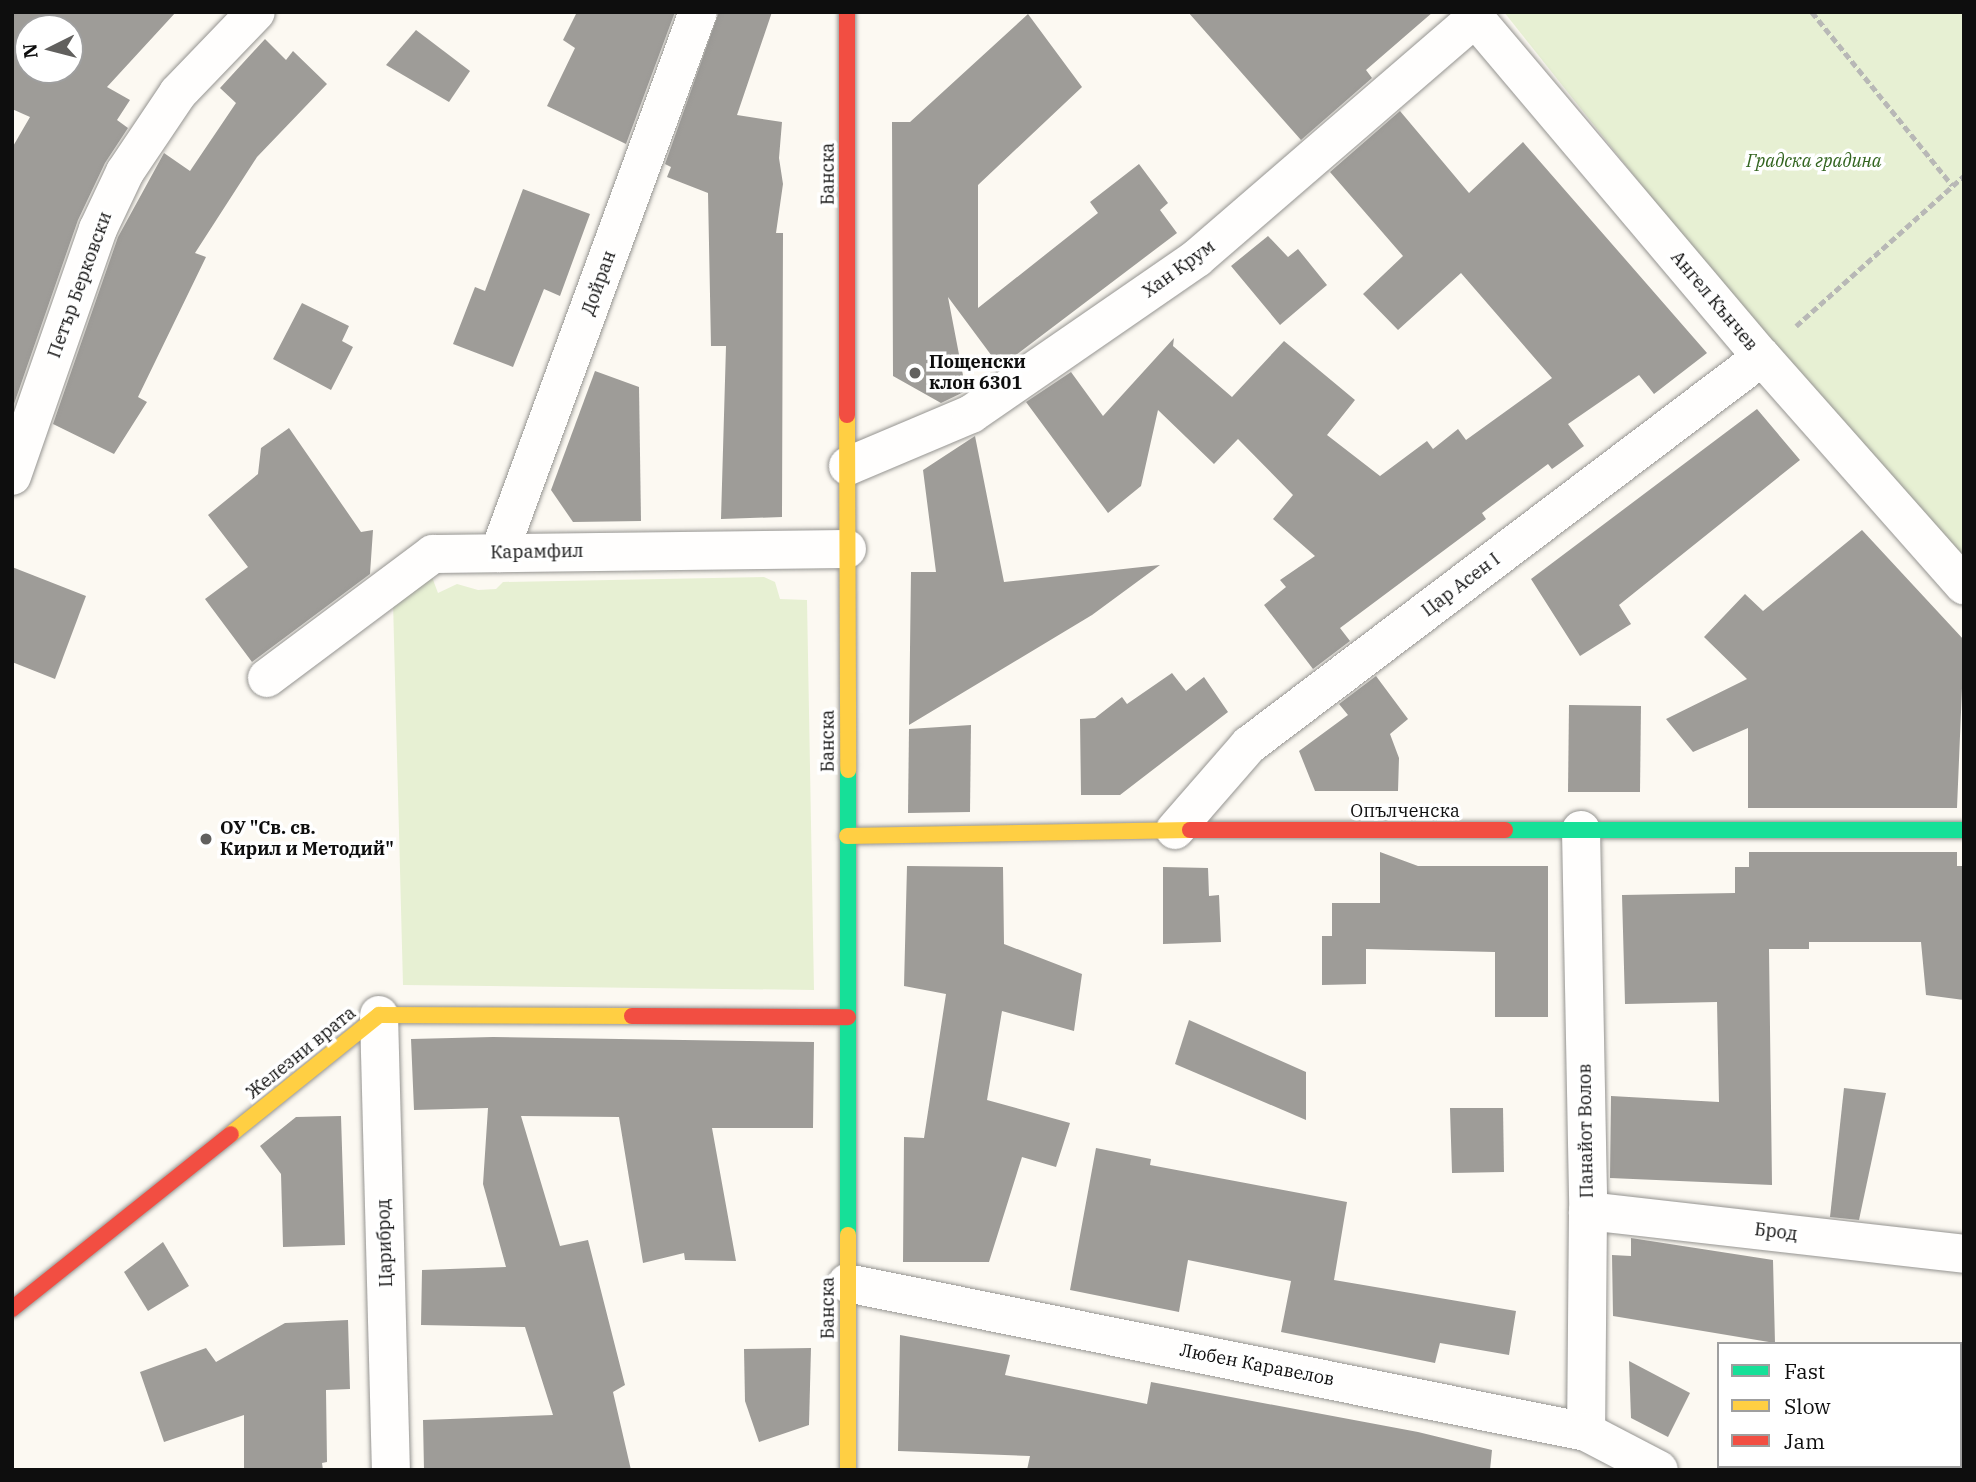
<!DOCTYPE html>
<meta charset="utf-8">
<style>
body{margin:0}
#map{position:relative;width:1976px;height:1482px;overflow:hidden;background:#fcf9f2;font-family:"IBM Plex Serif",serif}
div>[style]{position:absolute}
.green>*{inset:0;background:#e7f0d3}
.building>*{inset:0;background:#9e9c98}
.path>*{height:4.5px;margin-top:-2.25px;transform-origin:0;background:repeating-linear-gradient(90deg,#b8b8b6 0 7px,transparent 0 10.5px)}
.roads{filter:drop-shadow(0 0 2px #959491) drop-shadow(0 0 2px #959491)}
.street>*{height:38px;margin:-19px;padding:0 19px;transform-origin:19px;border-radius:19px;background:#fffefd}
.fast>*{height:16px;margin:-8px;padding:0 8px;transform-origin:8px;border-radius:8px;background:#16e098}
.slow>*{height:16px;margin:-8px;padding:0 8px;transform-origin:8px;border-radius:8px;background:#ffcf43}
.jam>*{height:16px;margin:-8px;padding:0 8px;transform-origin:8px;border-radius:8px;background:#f24e42}
.dots>*{width:19px;height:19px;translate:-50% -50%;box-sizing:border-box;border:4px solid #fff;border-radius:50%}
span{translate:-50% -50%;white-space:nowrap;text-align:center;line-height:1.15;-webkit-text-stroke:7px #fff;paint-order:stroke}
.park-label{font-size:18px;color:#32641f;font-style:italic}
.street-label{font-size:18px;color:#0e0e0e}
.poi-label{font-size:18px;color:#0e0e0e;font-weight:700}
.left{translate:0 -50%;text-align:left}
.frame{position:absolute;inset:0;border:14px solid #0e0e0e;pointer-events:none}
.legend{position:absolute;left:1717px;top:1342px;width:245px;height:126px;box-sizing:border-box;background:#fff;border:2px solid #9f9f9f;margin:0;padding:9px 12px;list-style:none;font-size:21px;color:#0e0e0e}
.legend li{display:flex;align-items:center;gap:14px;height:35px}
.legend b{width:35px;border:2px solid #9f9f9f}
.north{position:absolute;left:14px;top:14px;width:70px;height:70px;box-sizing:border-box;background:#fff;border:2px solid #9f9f9f;border-radius:50%;rotate:264deg;font-size:19px;font-weight:700;line-height:28px;text-align:center;color:#0e0e0e}
.north::after{content:'';display:block;margin:auto;width:24px;height:32px;background:#61605e;clip-path:polygon(50% 0,100% 100%,50% 72%,0 100%)}
</style>
<div id="map">
<div class="green">
<i style="clip-path:polygon(1504px 12px,1964px 12px,1964px 565px,1768px 344px)"></i>
<i style="clip-path:polygon(432px 577px,438px 593px,457px 584px,478px 590px,496px 589px,503px 582px,764px 577px,775px 582px,780px 599px,807px 600px,814px 990px,403px 985px,393px 602px)"></i>
</div>
<div class="building">
<i style="clip-path:polygon(evenodd,12px 12px,176px 12px,107px 87px,130px 100px,117px 120px,128px 128px,105px 163px,78px 220px,14px 404px,12px 148px,30px 117px,12px 109px,12px 12px,28px 28px,70px 28px,70px 70px,28px 70px,28px 28px)"></i>
<i style="clip-path:polygon(577px 12px,675px 12px,626px 144px,547px 106px,575px 48px,563px 40px)"></i>
<i style="clip-path:polygon(719px 12px,772px 12px,737px 115px,782px 122px,779px 158px,783px 184px,776px 233px,783px 233px,782px 517px,721px 519px,726px 346px,711px 346px,708px 193px,667px 177px,671px 167px,665px 164px)"></i>
<i style="clip-path:polygon(1188px 12px,1433px 12px,1366px 70px,1372px 78px,1301px 140px)"></i>
<i style="clip-path:polygon(1028px 14px,1082px 87px,978px 185px,978px 308px,1098px 213px,1090px 202px,1139px 164px,1168px 203px,1160px 210px,1177px 233px,1000px 367px,948px 297px,966px 391px,941px 403px,893px 376px,892px 122px,910px 122px)"></i>
<i style="clip-path:polygon(416px 30px,470px 71px,449px 102px,386px 65px)"></i>
<i style="clip-path:polygon(265px 39px,286px 60px,293px 51px,327px 84px,257px 157px,195px 253px,206px 257px,138px 397px,147px 402px,114px 454px,53px 424px,118px 237px,164px 153px,190px 171px,236px 103px,220px 88px)"></i>
<i style="clip-path:polygon(1400px 111px,1469px 193px,1523px 142px,1707px 353px,1654px 394px,1639px 375px,1568px 424px,1584px 446px,1552px 469px,1548px 464px,1482px 513px,1486px 519px,1340px 628px,1350px 641px,1313px 669px,1264px 605px,1286px 587px,1280px 580px,1315px 556px,1273px 519px,1293px 495px,1238px 439px,1214px 464px,1158px 410px,1141px 486px,1108px 513px,1026px 402px,1071px 372px,1103px 416px,1174px 338px,1173px 346px,1232px 397px,1284px 341px,1355px 400px,1327px 435px,1380px 476px,1427px 441px,1433px 449px,1458px 429px,1466px 440px,1552px 378px,1461px 273px,1398px 330px,1363px 294px,1403px 256px,1330px 172px)"></i>
<i style="clip-path:polygon(523px 189px,590px 214px,560px 296px,544px 289px,513px 367px,453px 344px,475px 287px,485px 291px)"></i>
<i style="clip-path:polygon(1268px 236px,1288px 257px,1298px 249px,1327px 285px,1280px 325px,1231px 266px)"></i>
<i style="clip-path:polygon(302px 303px,349px 326px,342px 341px,353px 347px,331px 390px,273px 359px)"></i>
<i style="clip-path:polygon(595px 371px,639px 387px,641px 521px,573px 522px,551px 490px)"></i>
<i style="clip-path:polygon(1757px 409px,1800px 460px,1619px 605px,1631px 624px,1580px 656px,1531px 579px)"></i>
<i style="clip-path:polygon(289px 428px,361px 532px,373px 530px,370px 574px,252px 662px,205px 599px,248px 567px,208px 515px,258px 474px,261px 448px)"></i>
<i style="clip-path:polygon(975px 436px,1004px 582px,1160px 565px,1092px 615px,909px 725px,911px 572px,936px 572px,923px 470px)"></i>
<i style="clip-path:polygon(1862px 530px,1964px 640px,1957px 808px,1748px 808px,1748px 728px,1693px 752px,1666px 719px,1747px 679px,1704px 637px,1745px 594px,1763px 611px)"></i>
<i style="clip-path:polygon(12px 567px,86px 596px,55px 679px,12px 662px)"></i>
<i style="clip-path:polygon(1172px 673px,1186px 691px,1204px 677px,1228px 712px,1120px 795px,1081px 795px,1080px 719px,1095px 718px,1122px 697px,1127px 704px)"></i>
<i style="clip-path:polygon(1376px 676px,1408px 719px,1390px 734px,1399px 758px,1398px 791px,1315px 791px,1299px 751px,1348px 715px,1339px 704px)"></i>
<i style="clip-path:polygon(1569px 705px,1641px 706px,1640px 792px,1568px 792px)"></i>
<i style="clip-path:polygon(971px 725px,970px 812px,908px 813px,909px 729px)"></i>
<i style="clip-path:polygon(1380px 852px,1418px 866px,1548px 866px,1548px 1017px,1495px 1017px,1495px 952px,1366px 949px,1366px 984px,1322px 985px,1322px 936px,1332px 936px,1332px 903px,1380px 903px)"></i>
<i style="clip-path:polygon(1749px 852px,1957px 852px,1957px 866px,1964px 866px,1964px 1000px,1926px 995px,1921px 942px,1809px 942px,1809px 949px,1769px 949px,1772px 1185px,1610px 1178px,1611px 1096px,1719px 1102px,1717px 1002px,1625px 1004px,1622px 895px,1735px 893px,1735px 867px,1749px 867px)"></i>
<i style="clip-path:polygon(907px 866px,1003px 867px,1004px 944px,1082px 974px,1074px 1031px,1002px 1011px,987px 1100px,1070px 1123px,1056px 1167px,1022px 1157px,989px 1262px,903px 1262px,904px 1137px,924px 1138px,946px 994px,904px 986px)"></i>
<i style="clip-path:polygon(1163px 867px,1208px 868px,1209px 896px,1219px 895px,1221px 942px,1163px 944px)"></i>
<i style="clip-path:polygon(1189px 1020px,1306px 1072px,1306px 1120px,1175px 1064px)"></i>
<i style="clip-path:polygon(493px 1037px,814px 1042px,813px 1128px,712px 1128px,736px 1261px,685px 1260px,684px 1253px,643px 1263px,619px 1117px,521px 1116px,560px 1246px,588px 1240px,625px 1385px,613px 1392px,631px 1470px,424px 1470px,423px 1420px,553px 1415px,525px 1327px,421px 1325px,422px 1270px,506px 1267px,483px 1184px,488px 1108px,414px 1110px,411px 1039px)"></i>
<i style="clip-path:polygon(1844px 1088px,1886px 1093px,1859px 1220px,1830px 1217px)"></i>
<i style="clip-path:polygon(1450px 1108px,1503px 1108px,1504px 1172px,1452px 1173px)"></i>
<i style="clip-path:polygon(341px 1116px,345px 1245px,283px 1247px,281px 1174px,260px 1146px,296px 1117px)"></i>
<i style="clip-path:polygon(1096px 1148px,1151px 1159px,1150px 1165px,1347px 1202px,1334px 1280px,1516px 1311px,1509px 1355px,1440px 1343px,1435px 1363px,1281px 1332px,1291px 1281px,1188px 1260px,1179px 1312px,1070px 1290px)"></i>
<i style="clip-path:polygon(1631px 1238px,1773px 1260px,1775px 1343px,1613px 1316px,1612px 1255px,1631px 1256px)"></i>
<i style="clip-path:polygon(163px 1242px,189px 1286px,148px 1311px,124px 1272px)"></i>
<i style="clip-path:polygon(348px 1320px,350px 1389px,326px 1390px,327px 1462px,322px 1463px,323px 1470px,244px 1470px,244px 1415px,164px 1442px,140px 1372px,206px 1348px,216px 1362px,285px 1323px)"></i>
<i style="clip-path:polygon(900px 1335px,1010px 1355px,1005px 1375px,1147px 1404px,1151px 1382px,1418px 1432px,1492px 1450px,1490px 1470px,1027px 1470px,1030px 1456px,898px 1451px)"></i>
<i style="clip-path:polygon(811px 1348px,809px 1425px,759px 1442px,745px 1401px,744px 1349px)"></i>
<i style="clip-path:polygon(1629px 1361px,1690px 1393px,1668px 1437px,1631px 1418px)"></i>
</div>
<div class="path">
<i style="left:1812px;top:12px;width:223px;rotate:51deg"></i>
<i style="left:1796px;top:326px;width:225px;rotate:-41.8deg"></i>
</div>
<div class="roads">
<div class="street">
<i style="left:1470px;top:12px;width:452px;rotate:49.8deg"></i>
<i style="left:1762px;top:357px;width:305px;rotate:48.5deg"></i>
<i style="left:848px;top:466px;width:134px;rotate:-22.9deg"></i>
<i style="left:971px;top:414px;width:275px;rotate:-34.6deg"></i>
<i style="left:1197px;top:258px;width:367px;rotate:-40.8deg"></i>
<i style="left:12px;top:476px;width:262px;rotate:-70.8deg"></i>
<i style="left:98px;top:229px;width:63px;rotate:-64.7deg"></i>
<i style="left:125px;top:172px;width:95px;rotate:-56.1deg"></i>
<i style="left:178px;top:93px;width:112px;rotate:-46.1deg"></i>
<i style="left:499px;top:553px;width:576px;rotate:-69.8deg"></i>
<i style="left:267px;top:678px;width:207px;rotate:-36.8deg"></i>
<i style="left:433px;top:554px;width:414px;rotate:-0.7deg"></i>
<i style="left:1175px;top:830px;width:113px;rotate:-49deg"></i>
<i style="left:1249px;top:745px;width:643px;rotate:-37.1deg"></i>
<i style="left:1581px;top:830px;width:381px;rotate:88.9deg"></i>
<i style="left:1588px;top:1211px;width:221px;rotate:90.5deg"></i>
<i style="left:379px;top:1015px;width:455px;rotate:88.5deg"></i>
<i style="left:1588px;top:1211px;width:378px;rotate:6.5deg"></i>
<i style="left:847px;top:1283px;width:754px;rotate:11.4deg"></i>
<i style="left:1586px;top:1432px;width:82px;rotate:27.5deg"></i>
</div>
<div class="fast">
<i style="left:848px;top:770px;width:465px;rotate:90deg"></i>
<i style="left:1505px;top:830px;width:459px"></i>
</div>
<div class="slow">
<i style="left:847px;top:415px;width:355px;rotate:89.8deg"></i>
<i style="left:847px;top:836px;width:343px;rotate:-1deg"></i>
<i style="left:231px;top:1134px;width:190px;rotate:-38.8deg"></i>
<i style="left:379px;top:1015px;width:253px;rotate:0.2deg"></i>
<i style="left:848px;top:1235px;width:235px;rotate:90deg"></i>
</div>
<div class="jam">
<i style="left:847px;top:12px;width:403px;rotate:90deg"></i>
<i style="left:1190px;top:830px;width:315px"></i>
<i style="left:632px;top:1016px;width:216px;rotate:0.3deg"></i>
<i style="left:12px;top:1309px;width:280px;rotate:-38.6deg"></i>
</div>
</div>
<div class="dots">
<i style="left:915px;top:373px;background:#61605e"></i>
<i style="left:206px;top:839px;background:#61605e"></i>
</div>
<div class="park-label">
<span style="left:1814px;top:161px">Градска градина</span>
</div>
<div class="street-label">
<span style="left:828px;top:174px;rotate:-90deg">Банска</span>
<span style="left:1179px;top:269px;rotate:-36deg">Хан Крум</span>
<span style="left:599px;top:283px;rotate:-70deg">Дойран</span>
<span style="left:80px;top:285px;rotate:-70deg">Петър Берковски</span>
<span style="left:1714px;top:301px;rotate:50deg">Ангел Кънчев</span>
<span style="left:537px;top:552px;rotate:-1deg">Карамфил</span>
<span style="left:1461px;top:585px;rotate:-37deg">Цар Асен I</span>
<span style="left:828px;top:741px;rotate:-90deg">Банска</span>
<span style="left:1405px;top:811px">Опълченска</span>
<span style="left:301px;top:1053px;rotate:-39deg">Железни врата</span>
<span style="left:1586px;top:1131px;rotate:-91deg">Панайот Волов</span>
<span style="left:1776px;top:1232px;rotate:7deg">Брод</span>
<span style="left:385px;top:1243px;rotate:-92deg">Цариброд</span>
<span style="left:828px;top:1308px;rotate:-90deg">Банска</span>
<span style="left:1257px;top:1365px;rotate:11deg">Любен Каравелов</span>
</div>
<div class="poi-label">
<span class="left" style="left:929px;top:373px">Пощенски<br>клон 6301</span>
<span class="left" style="left:220px;top:839px">ОУ "Св. св.<br>Кирил и Методий"</span>
</div>
<div class="frame"></div>
<ul class="legend">
<li><b style="height:9px;background:#16e098"></b>Fast</li>
<li><b style="height:9px;background:#ffcf43"></b>Slow</li>
<li><b style="height:9px;background:#f24e42"></b>Jam</li>
</ul>
<div class="north">N</div>
</div>
